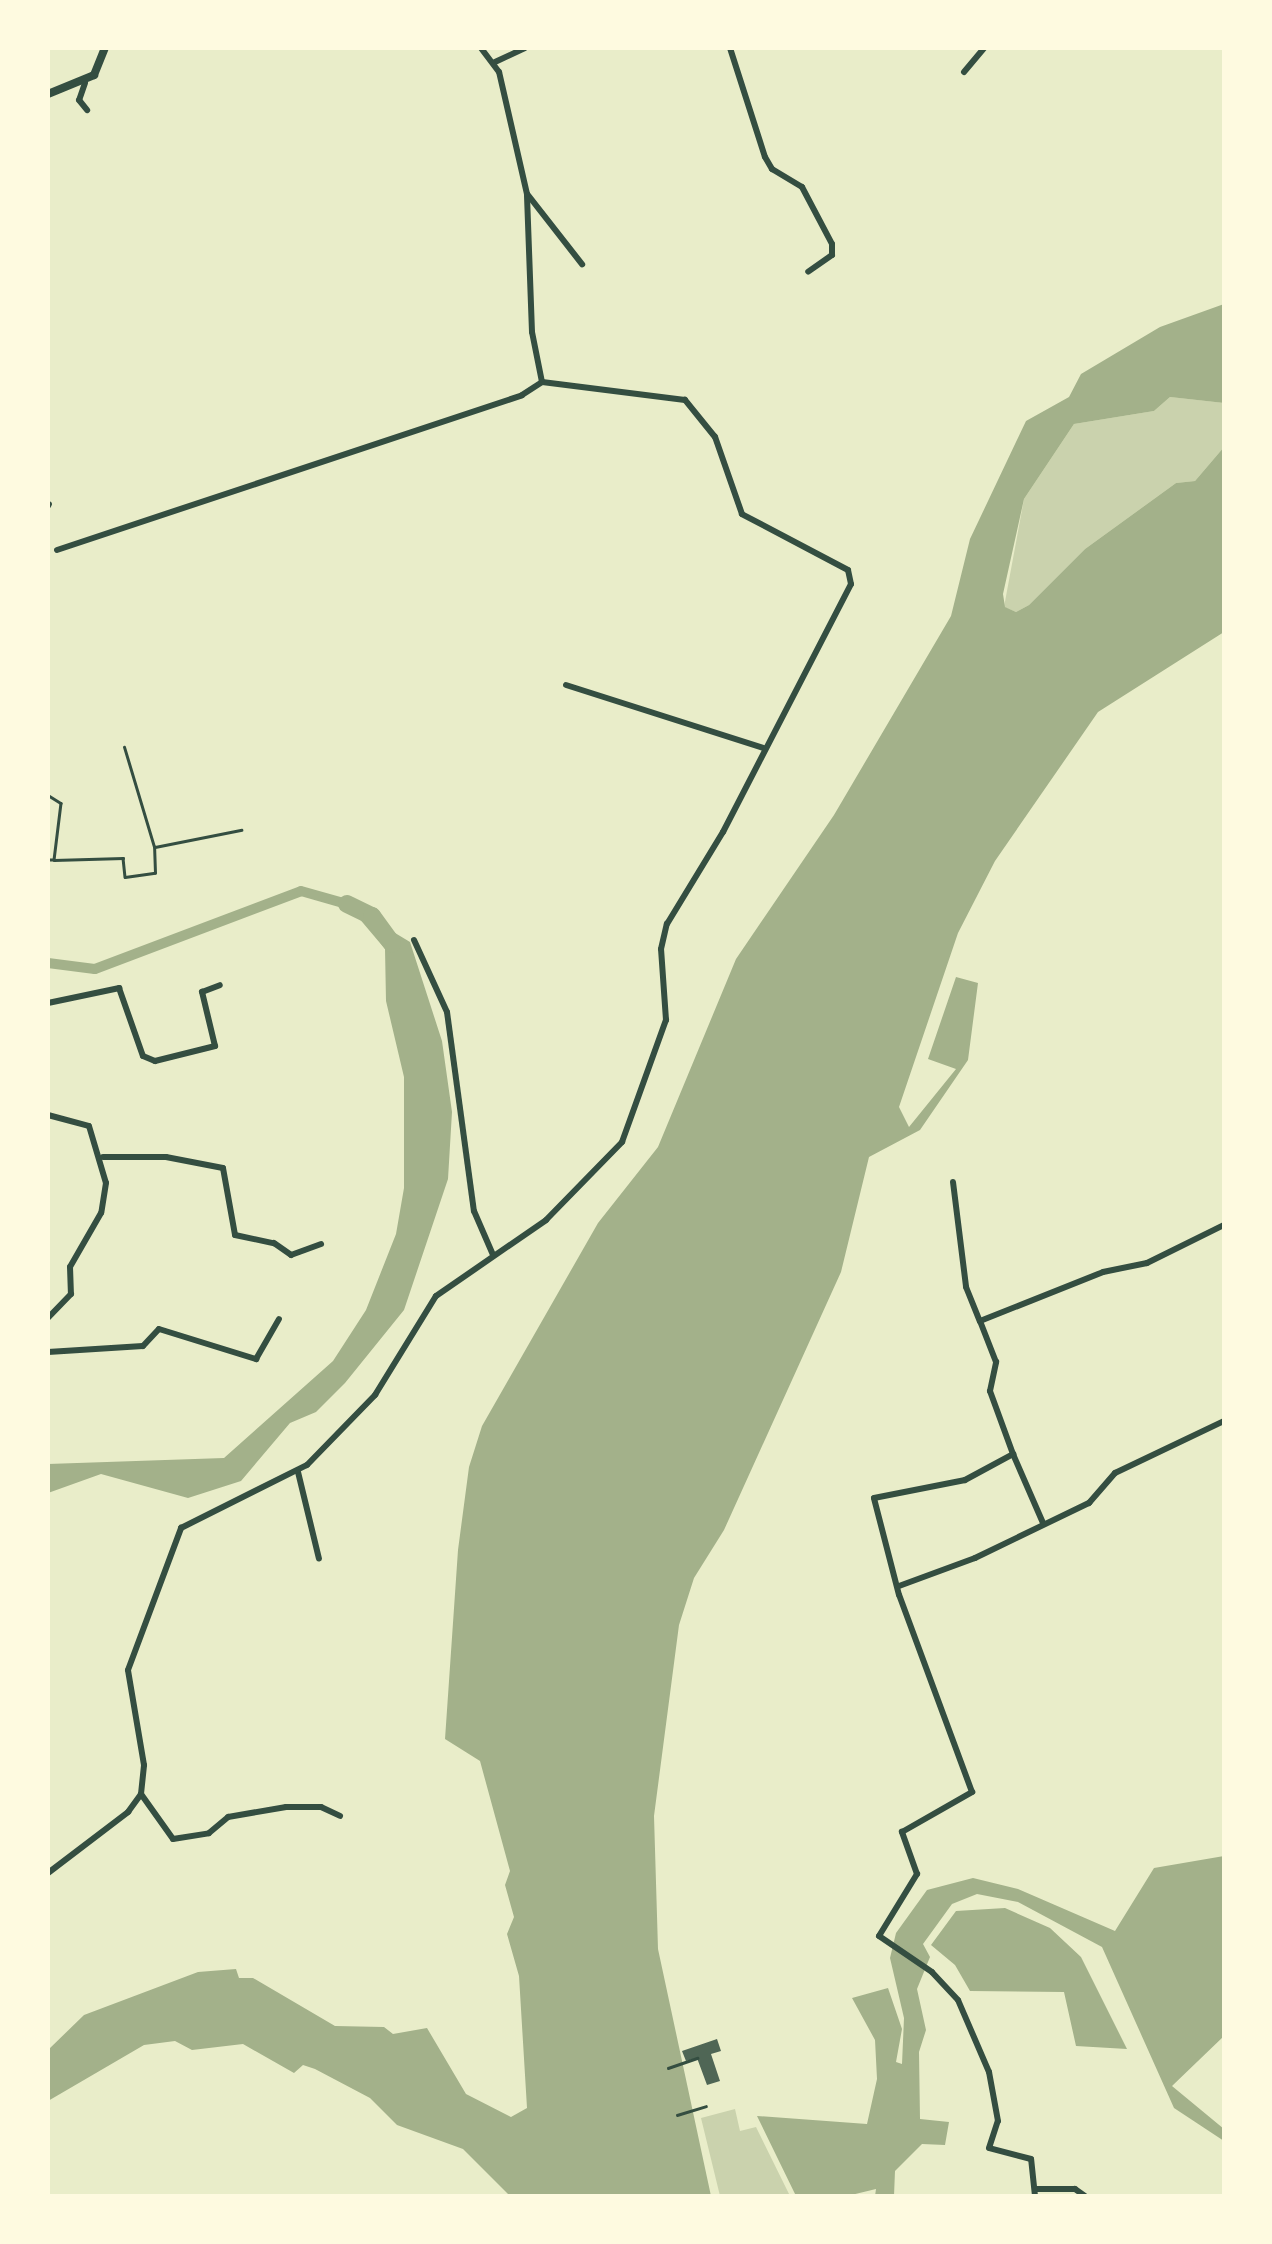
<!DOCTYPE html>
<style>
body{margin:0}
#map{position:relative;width:1272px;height:2244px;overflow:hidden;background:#e9edc9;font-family:"Fira Sans Condensed",sans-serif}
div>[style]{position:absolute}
.green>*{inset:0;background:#cad2ad}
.water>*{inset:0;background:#a3b18a}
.canal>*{height:10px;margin:-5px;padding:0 5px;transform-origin:5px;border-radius:5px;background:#a3b18a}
.river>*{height:18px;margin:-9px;padding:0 9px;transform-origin:9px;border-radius:9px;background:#a3b18a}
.building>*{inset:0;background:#4f6655}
.path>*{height:2.5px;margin:-1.25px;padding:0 1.25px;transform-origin:1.25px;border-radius:1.25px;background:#344e41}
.service>*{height:2.5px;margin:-1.25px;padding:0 1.25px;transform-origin:1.25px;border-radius:1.25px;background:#344e41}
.minor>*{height:6px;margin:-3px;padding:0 3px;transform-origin:3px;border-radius:3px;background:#344e41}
.tertiary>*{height:8px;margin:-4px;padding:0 4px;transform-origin:4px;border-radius:4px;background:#344e41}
span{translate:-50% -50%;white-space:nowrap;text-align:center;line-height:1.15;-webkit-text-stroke:10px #fefae0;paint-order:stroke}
.frame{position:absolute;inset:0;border:50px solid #fefae0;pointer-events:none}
</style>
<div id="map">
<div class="green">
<i style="clip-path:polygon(1170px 397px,1224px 403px,1224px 447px,1195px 481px,1176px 483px,1085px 549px,1029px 605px,1016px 612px,1004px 607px,1024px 499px,1074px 424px,1154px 411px)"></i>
<i style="clip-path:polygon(735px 2109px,740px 2131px,756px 2127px,790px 2196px,720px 2196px,701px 2118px)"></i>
</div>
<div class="water">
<i style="clip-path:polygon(1224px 304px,1224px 403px,1170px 397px,1154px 411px,1074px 424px,1024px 499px,1003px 594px,1005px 607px,1016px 612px,1029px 605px,1085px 549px,1176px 483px,1195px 481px,1224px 447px,1224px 632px,1098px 712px,995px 861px,958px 933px,899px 1107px,909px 1127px,956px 1069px,928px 1059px,956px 977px,978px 983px,968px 1060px,920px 1130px,869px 1157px,841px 1272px,724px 1530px,694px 1578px,679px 1625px,654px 1816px,658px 1949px,711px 2196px,510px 2196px,463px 2149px,397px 2125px,370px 2098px,315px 2069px,303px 2065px,294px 2073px,243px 2044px,192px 2050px,175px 2041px,144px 2045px,48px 2101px,48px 2050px,84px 2015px,198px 1972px,236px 1969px,239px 1978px,253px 1978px,335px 2026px,384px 2027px,393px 2034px,427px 2028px,466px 2094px,511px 2117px,527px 2108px,519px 1976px,507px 1934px,514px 1917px,505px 1885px,510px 1871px,480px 1761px,445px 1739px,458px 1550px,469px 1467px,482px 1426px,598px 1223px,658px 1147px,736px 959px,834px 815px,951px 616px,970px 539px,1026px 421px,1069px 397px,1081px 374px,1160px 327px)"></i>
<i style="clip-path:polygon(347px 904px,410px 942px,442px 1041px,452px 1112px,448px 1179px,404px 1310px,345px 1383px,316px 1412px,290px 1423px,241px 1481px,188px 1498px,101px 1474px,48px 1493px,48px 1464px,224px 1458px,333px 1361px,366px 1310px,396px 1234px,404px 1188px,404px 1077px,386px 1001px,385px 949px)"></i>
<i style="clip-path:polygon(1224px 1856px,1224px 2036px,1172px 2086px,1224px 2129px,1224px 2141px,1174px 2108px,1102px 1947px,1018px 1902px,977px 1894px,952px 1904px,923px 1944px,930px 1957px,917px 1989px,926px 2030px,919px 2052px,920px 2119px,949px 2122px,945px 2145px,922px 2144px,895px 2171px,894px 2196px,875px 2196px,876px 2189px,847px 2196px,796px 2196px,757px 2116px,867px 2124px,877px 2079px,875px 2040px,852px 1998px,888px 1988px,902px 2029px,896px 2062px,902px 2064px,904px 2018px,890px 1958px,896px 1933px,927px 1890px,973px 1878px,1018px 1889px,1115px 1931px,1154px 1868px)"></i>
<i style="clip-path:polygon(1005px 1908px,1050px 1928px,1081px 1957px,1127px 2049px,1076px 2046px,1064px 1992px,970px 1991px,955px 1965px,931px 1945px,956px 1911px)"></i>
</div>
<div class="canal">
<i style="left:48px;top:963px;width:47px;rotate:7.3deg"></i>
<i style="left:95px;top:969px;width:220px;rotate:-20.7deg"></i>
<i style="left:301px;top:891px;width:48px;rotate:15.8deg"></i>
</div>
<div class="river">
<i style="left:347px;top:904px;width:28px;rotate:26deg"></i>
<i style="left:372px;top:916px;width:34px;rotate:54deg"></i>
</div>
<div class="building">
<i style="clip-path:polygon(717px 2039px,721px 2051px,711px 2054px,720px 2081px,707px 2085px,697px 2058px,686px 2061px,682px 2051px)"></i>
</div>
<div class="path">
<i style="left:668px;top:2068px;width:31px;rotate:-19deg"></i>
<i style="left:677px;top:2115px;width:30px;rotate:-17deg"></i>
</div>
<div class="service">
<i style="left:48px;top:795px;width:15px;rotate:32deg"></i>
<i style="left:61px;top:803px;width:57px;rotate:97deg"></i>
<i style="left:54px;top:860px;width:6px;rotate:180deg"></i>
<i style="left:155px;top:847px;width:88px;rotate:-11.2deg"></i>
<i style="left:54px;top:860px;width:69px;rotate:-1.7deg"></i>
<i style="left:123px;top:858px;width:19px;rotate:84deg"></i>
<i style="left:125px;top:877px;width:30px;rotate:-8deg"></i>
<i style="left:155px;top:873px;width:26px;rotate:-92deg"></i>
<i style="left:154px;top:847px;width:104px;rotate:-106.7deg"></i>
</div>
<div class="minor">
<i style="left:730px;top:48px;width:114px;rotate:72.2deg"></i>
<i style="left:765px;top:157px;width:14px;rotate:60deg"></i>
<i style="left:772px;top:169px;width:35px;rotate:31deg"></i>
<i style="left:802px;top:187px;width:64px;rotate:62.2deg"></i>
<i style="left:832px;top:244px;width:11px;rotate:90deg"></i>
<i style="left:832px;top:255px;width:29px;rotate:145deg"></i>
<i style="left:495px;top:62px;width:33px;rotate:-25deg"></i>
<i style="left:964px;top:72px;width:31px;rotate:-50deg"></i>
<i style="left:85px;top:83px;width:18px;rotate:109deg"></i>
<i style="left:79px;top:100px;width:13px;rotate:51deg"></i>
<i style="left:528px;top:195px;width:88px;rotate:52deg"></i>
<i style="left:48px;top:506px;width:2px;rotate:-63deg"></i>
<i style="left:57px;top:550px;width:490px;rotate:-18.4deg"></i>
<i style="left:522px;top:395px;width:24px;rotate:-33deg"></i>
<i style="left:566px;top:685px;width:207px;rotate:17.7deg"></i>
<i style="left:414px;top:940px;width:79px;rotate:65.4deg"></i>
<i style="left:447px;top:1012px;width:201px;rotate:82.3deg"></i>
<i style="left:474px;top:1211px;width:48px;rotate:66.6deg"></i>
<i style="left:48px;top:1003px;width:73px;rotate:-11.9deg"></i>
<i style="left:119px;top:988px;width:72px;rotate:70.6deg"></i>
<i style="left:143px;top:1056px;width:13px;rotate:23deg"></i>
<i style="left:155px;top:1061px;width:62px;rotate:-14deg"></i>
<i style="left:215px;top:1046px;width:56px;rotate:-103.5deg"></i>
<i style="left:202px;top:992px;width:19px;rotate:-21deg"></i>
<i style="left:48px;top:1115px;width:42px;rotate:15deg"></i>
<i style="left:89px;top:1126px;width:59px;rotate:73.4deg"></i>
<i style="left:106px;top:1183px;width:30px;rotate:99deg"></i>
<i style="left:101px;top:1213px;width:62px;rotate:119.9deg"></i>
<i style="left:70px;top:1267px;width:27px;rotate:88deg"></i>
<i style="left:71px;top:1294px;width:33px;rotate:134deg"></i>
<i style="left:103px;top:1157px;width:63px"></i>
<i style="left:166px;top:1157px;width:58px;rotate:10.9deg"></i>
<i style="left:223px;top:1168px;width:68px;rotate:79.8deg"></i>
<i style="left:235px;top:1235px;width:40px;rotate:12deg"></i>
<i style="left:274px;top:1243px;width:21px;rotate:35deg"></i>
<i style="left:291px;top:1255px;width:32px;rotate:-20deg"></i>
<i style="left:953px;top:1182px;width:106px;rotate:82.9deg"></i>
<i style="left:966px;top:1287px;width:37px;rotate:68deg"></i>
<i style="left:48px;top:1352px;width:95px;rotate:-3.6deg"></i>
<i style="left:143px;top:1346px;width:23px;rotate:-47deg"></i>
<i style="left:159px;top:1329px;width:102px;rotate:17.2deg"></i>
<i style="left:256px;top:1359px;width:46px;rotate:-60.1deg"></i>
<i style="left:1013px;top:1454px;width:75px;rotate:66.5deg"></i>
<i style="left:298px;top:1472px;width:89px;rotate:76.4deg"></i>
<i style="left:899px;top:1586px;width:81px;rotate:-20.2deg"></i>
<i style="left:975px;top:1558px;width:127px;rotate:-25.8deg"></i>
<i style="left:1089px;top:1503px;width:40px;rotate:-49deg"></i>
<i style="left:1115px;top:1473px;width:121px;rotate:-25.5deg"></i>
<i style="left:141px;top:1794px;width:55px;rotate:54.6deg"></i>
<i style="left:173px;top:1839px;width:36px;rotate:-9deg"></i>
<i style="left:209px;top:1833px;width:25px;rotate:-40deg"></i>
<i style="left:228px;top:1817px;width:59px;rotate:-9.8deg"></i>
<i style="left:286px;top:1807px;width:35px"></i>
<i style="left:321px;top:1807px;width:21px;rotate:25deg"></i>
<i style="left:48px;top:1873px;width:101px;rotate:-37.3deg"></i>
<i style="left:128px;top:1812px;width:22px;rotate:-54deg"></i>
<i style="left:141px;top:1794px;width:29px;rotate:-84deg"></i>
<i style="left:144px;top:1765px;width:96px;rotate:-99.6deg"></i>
<i style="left:128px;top:1670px;width:152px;rotate:-69.5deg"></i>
<i style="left:181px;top:1528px;width:141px;rotate:-26.6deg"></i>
<i style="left:307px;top:1465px;width:98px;rotate:-45.8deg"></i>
<i style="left:375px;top:1395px;width:116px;rotate:-58.4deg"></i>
<i style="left:436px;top:1296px;width:134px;rotate:-34.6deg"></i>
<i style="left:546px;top:1220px;width:109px;rotate:-45.7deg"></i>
<i style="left:622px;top:1142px;width:130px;rotate:-70.2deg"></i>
<i style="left:666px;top:1020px;width:71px;rotate:-94deg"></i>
<i style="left:661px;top:949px;width:26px;rotate:-77deg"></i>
<i style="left:667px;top:924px;width:108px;rotate:-58.7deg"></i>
<i style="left:723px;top:832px;width:279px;rotate:-62.7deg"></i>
<i style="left:851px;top:584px;width:14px;rotate:-102deg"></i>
<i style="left:848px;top:570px;width:120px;rotate:-152.2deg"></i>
<i style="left:742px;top:514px;width:82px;rotate:-109.3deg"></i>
<i style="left:715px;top:437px;width:48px;rotate:-129deg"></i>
<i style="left:685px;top:400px;width:144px;rotate:-172.8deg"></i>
<i style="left:542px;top:382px;width:51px;rotate:-101.3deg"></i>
<i style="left:532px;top:332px;width:138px;rotate:-92.1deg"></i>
<i style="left:527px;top:194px;width:125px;rotate:-102.9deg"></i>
<i style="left:499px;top:72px;width:30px;rotate:-127deg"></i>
<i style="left:1035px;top:2189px;width:40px"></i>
<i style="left:1075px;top:2189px;width:12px;rotate:35deg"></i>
<i style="left:1035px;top:2196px;width:37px;rotate:-96deg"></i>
<i style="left:1031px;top:2159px;width:43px;rotate:-165.3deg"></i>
<i style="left:989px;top:2148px;width:28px;rotate:-72deg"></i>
<i style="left:998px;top:2121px;width:50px;rotate:-100.4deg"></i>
<i style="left:989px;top:2072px;width:78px;rotate:-113.3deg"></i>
<i style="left:958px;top:2000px;width:38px;rotate:-133deg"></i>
<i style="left:932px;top:1972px;width:64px;rotate:-145.8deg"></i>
<i style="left:879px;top:1936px;width:73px;rotate:-58.5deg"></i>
<i style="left:917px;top:1874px;width:45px;rotate:-109.7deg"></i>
<i style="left:902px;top:1832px;width:81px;rotate:-29.7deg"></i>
<i style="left:972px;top:1792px;width:210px;rotate:-110.3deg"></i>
<i style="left:899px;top:1595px;width:100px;rotate:-104.5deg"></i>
<i style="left:874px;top:1498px;width:93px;rotate:-11.2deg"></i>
<i style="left:965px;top:1480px;width:55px;rotate:-28.4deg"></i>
<i style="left:1013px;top:1454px;width:67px;rotate:-110.1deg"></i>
<i style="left:990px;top:1391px;width:30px;rotate:-78deg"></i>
<i style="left:996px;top:1362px;width:44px;rotate:-111.3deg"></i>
<i style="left:980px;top:1321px;width:132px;rotate:-21.7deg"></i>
<i style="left:1103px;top:1272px;width:45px;rotate:-11.6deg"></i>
<i style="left:1147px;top:1263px;width:86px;rotate:-26.3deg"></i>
</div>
<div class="tertiary">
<i style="left:48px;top:94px;width:50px;rotate:-22.4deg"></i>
<i style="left:94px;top:75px;width:29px;rotate:-68deg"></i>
</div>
<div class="frame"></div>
</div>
